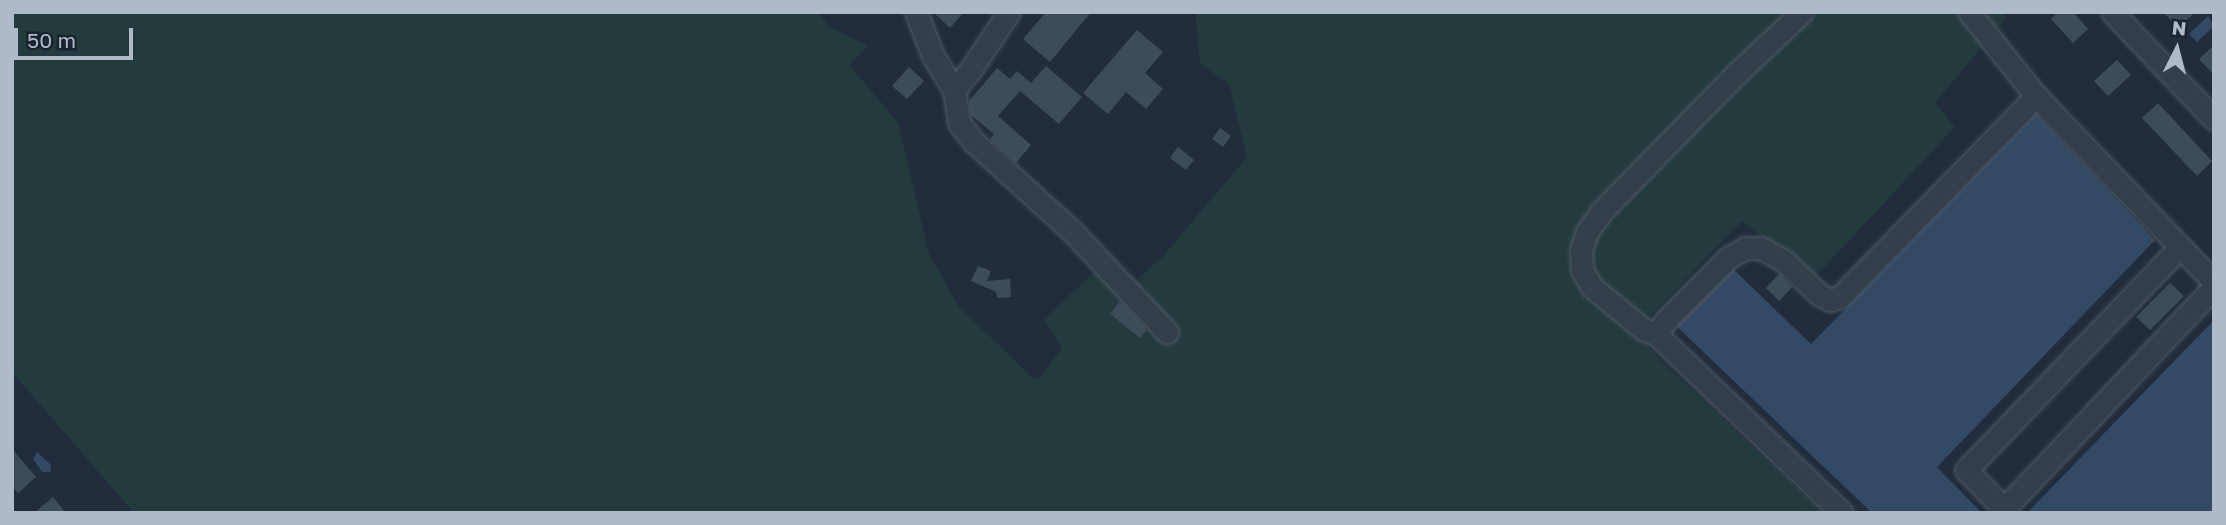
<!DOCTYPE html>
<style>
body{margin:0}
#map{position:relative;width:2226px;height:525px;overflow:hidden;background:#212d3c;font-family:"Golos Text",sans-serif}
div>[style]{position:absolute}
.green>*{inset:0;background:#233b3d}
.water>*{inset:0;background:#334a64}
.building>*{inset:0;background:#3c4c5b}
.roads{filter:drop-shadow(0 0 2px #4f5a66) drop-shadow(0 0 2px #4f5a66)}
.minor>*{height:21px;margin:-10.5px;padding:0 10.5px;transform-origin:10.5px;border-radius:10.5px;background:#343f4c}
span{translate:-50% -50%;white-space:nowrap;text-align:center;line-height:1.15;-webkit-text-stroke:7px #1a2430;paint-order:stroke}
.frame{position:absolute;inset:0;border:14px solid #afbac8;pointer-events:none}
.north{position:absolute;left:2142px;top:14px;width:70px;height:70px;-webkit-text-stroke:5px #1a2430;paint-order:stroke;rotate:6deg;font-size:19px;font-weight:700;line-height:28px;text-align:center;color:#afbac8}
.north::after{content:'';display:block;margin:auto;width:24px;height:32px;background:#afbac8;clip-path:polygon(50% 0,100% 100%,50% 72%,0 100%)}
.scale{position:absolute;left:14px;top:28px;width:119px;height:32px;box-sizing:border-box;border:4px solid #afbac8;border-top:0;padding-left:9px;font-size:21px;line-height:24px;white-space:nowrap;color:#afbac8;-webkit-text-stroke:5px #1a2430;paint-order:stroke}
</style>
<div id="map">
<div class="green">
<i style="clip-path:polygon(12px 12px,819px 12px,828px 26px,868px 46px,849px 65px,898px 122px,929px 254px,959px 307px,1033px 378px,1038px 380px,1062px 348px,1044px 320px,1097px 269px,1134px 283px,1163px 256px,1247px 157px,1229px 84px,1200px 64px,1195px 12px,2003px 12px,2007px 17px,1935px 103px,1955px 127px,1814px 278px,1742px 221px,1635px 331px,1662px 362px,1823px 513px,134px 513px,12px 372px)"></i>
</div>
<div class="water">
<i style="clip-path:polygon(2208px 16px,2214px 26px,2197px 42px,2189px 34px)"></i>
<i style="clip-path:polygon(2036px 114px,2155px 240px,1937px 467px,1982px 513px,1872px 513px,1671px 321px,1729px 265px,1811px 344px)"></i>
<i style="clip-path:polygon(2214px 320px,2214px 513px,2027px 513px)"></i>
<i style="clip-path:polygon(37px 452px,51px 465px,50px 472px,42px 472px,33px 459px)"></i>
</div>
<div class="building">
<i style="clip-path:polygon(933px 12px,964px 12px,950px 28px)"></i>
<i style="clip-path:polygon(1046px 12px,1091px 12px,1050px 62px,1023px 39px)"></i>
<i style="clip-path:polygon(2058px 12px,2073px 12px,2088px 29px,2073px 43px,2051px 19px)"></i>
<i style="clip-path:polygon(2163px 12px,2195px 12px,2178px 28px)"></i>
<i style="clip-path:polygon(1137px 30px,1163px 52px,1145px 73px,1163px 89px,1146px 109px,1126px 92px,1108px 114px,1083px 93px)"></i>
<i style="clip-path:polygon(2214px 45px,2214px 75px,2199px 59px)"></i>
<i style="clip-path:polygon(2117px 60px,2131px 75px,2108px 96px,2094px 81px)"></i>
<i style="clip-path:polygon(1046px 66px,1082px 97px,1059px 124px,1020px 91px,998px 116px,1031px 145px,1016px 163px,990px 139px,994px 134px,971px 115px,969px 101px,997px 68px,1010px 79px,1017px 71px,1031px 83px)"></i>
<i style="clip-path:polygon(909px 67px,924px 81px,907px 99px,892px 86px)"></i>
<i style="clip-path:polygon(2158px 103px,2212px 161px,2197px 176px,2142px 118px)"></i>
<i style="clip-path:polygon(1220px 128px,1231px 136px,1223px 147px,1212px 139px)"></i>
<i style="clip-path:polygon(1178px 147px,1194px 160px,1186px 170px,1170px 158px)"></i>
<i style="clip-path:polygon(978px 266px,991px 271px,987px 281px,1010px 279px,1011px 297px,997px 298px,996px 292px,971px 281px)"></i>
<i style="clip-path:polygon(1779px 274px,1792px 287px,1779px 301px,1766px 288px)"></i>
<i style="clip-path:polygon(2170px 283px,2184px 296px,2150px 330px,2136px 317px)"></i>
<i style="clip-path:polygon(1120px 301px,1147px 330px,1140px 338px,1110px 314px)"></i>
<i style="clip-path:polygon(12px 449px,36px 477px,18px 493px,12px 486px)"></i>
<i style="clip-path:polygon(53px 497px,66px 513px,34px 513px)"></i>
</div>
<div class="roads">
<div class="minor">
<i style="left:916px;top:12px;width:47px;rotate:68.9deg"></i>
<i style="left:933px;top:56px;width:40px;rotate:58deg"></i>
<i style="left:954px;top:90px;width:27px;rotate:-51deg"></i>
<i style="left:971px;top:69px;width:69px;rotate:-56.3deg"></i>
<i style="left:1802px;top:12px;width:91px;rotate:136.8deg"></i>
<i style="left:1736px;top:74px;width:192px;rotate:134.4deg"></i>
<i style="left:1602px;top:211px;width:26px;rotate:126deg"></i>
<i style="left:1587px;top:232px;width:19px;rotate:108deg"></i>
<i style="left:1581px;top:250px;width:20px;rotate:87deg"></i>
<i style="left:1582px;top:270px;width:20px;rotate:60deg"></i>
<i style="left:1592px;top:287px;width:66px;rotate:39.5deg"></i>
<i style="left:1643px;top:329px;width:14px;rotate:21deg"></i>
<i style="left:1656px;top:334px;width:258px;rotate:43.9deg"></i>
<i style="left:1969px;top:12px;width:107px;rotate:51.4deg"></i>
<i style="left:2036px;top:96px;width:257px;rotate:46.3deg"></i>
<i style="left:2112px;top:12px;width:148px;rotate:46.4deg"></i>
<i style="left:954px;top:90px;width:33px;rotate:81deg"></i>
<i style="left:959px;top:123px;width:23px;rotate:52deg"></i>
<i style="left:973px;top:141px;width:134px;rotate:42.3deg"></i>
<i style="left:1072px;top:231px;width:139px;rotate:46.8deg"></i>
<i style="left:2180px;top:247px;width:309px;rotate:133.8deg"></i>
<i style="left:1966px;top:470px;width:54px;rotate:45.7deg"></i>
<i style="left:2004px;top:509px;width:306px;rotate:-46.6deg"></i>
<i style="left:1656px;top:334px;width:17px;rotate:-54deg"></i>
<i style="left:1666px;top:320px;width:88px;rotate:-45deg"></i>
<i style="left:1728px;top:258px;width:20px;rotate:-30deg"></i>
<i style="left:1745px;top:248px;width:16px"></i>
<i style="left:1761px;top:248px;width:26px;rotate:29deg"></i>
<i style="left:1784px;top:261px;width:50px;rotate:43.4deg"></i>
<i style="left:1820px;top:295px;width:11px;rotate:27deg"></i>
<i style="left:1830px;top:300px;width:10px;rotate:-17deg"></i>
<i style="left:1840px;top:297px;width:281px;rotate:-45.7deg"></i>
</div>
</div>
<div class="frame"></div>
<div class="north">N</div>
<div class="scale">50 m</div>
</div>
